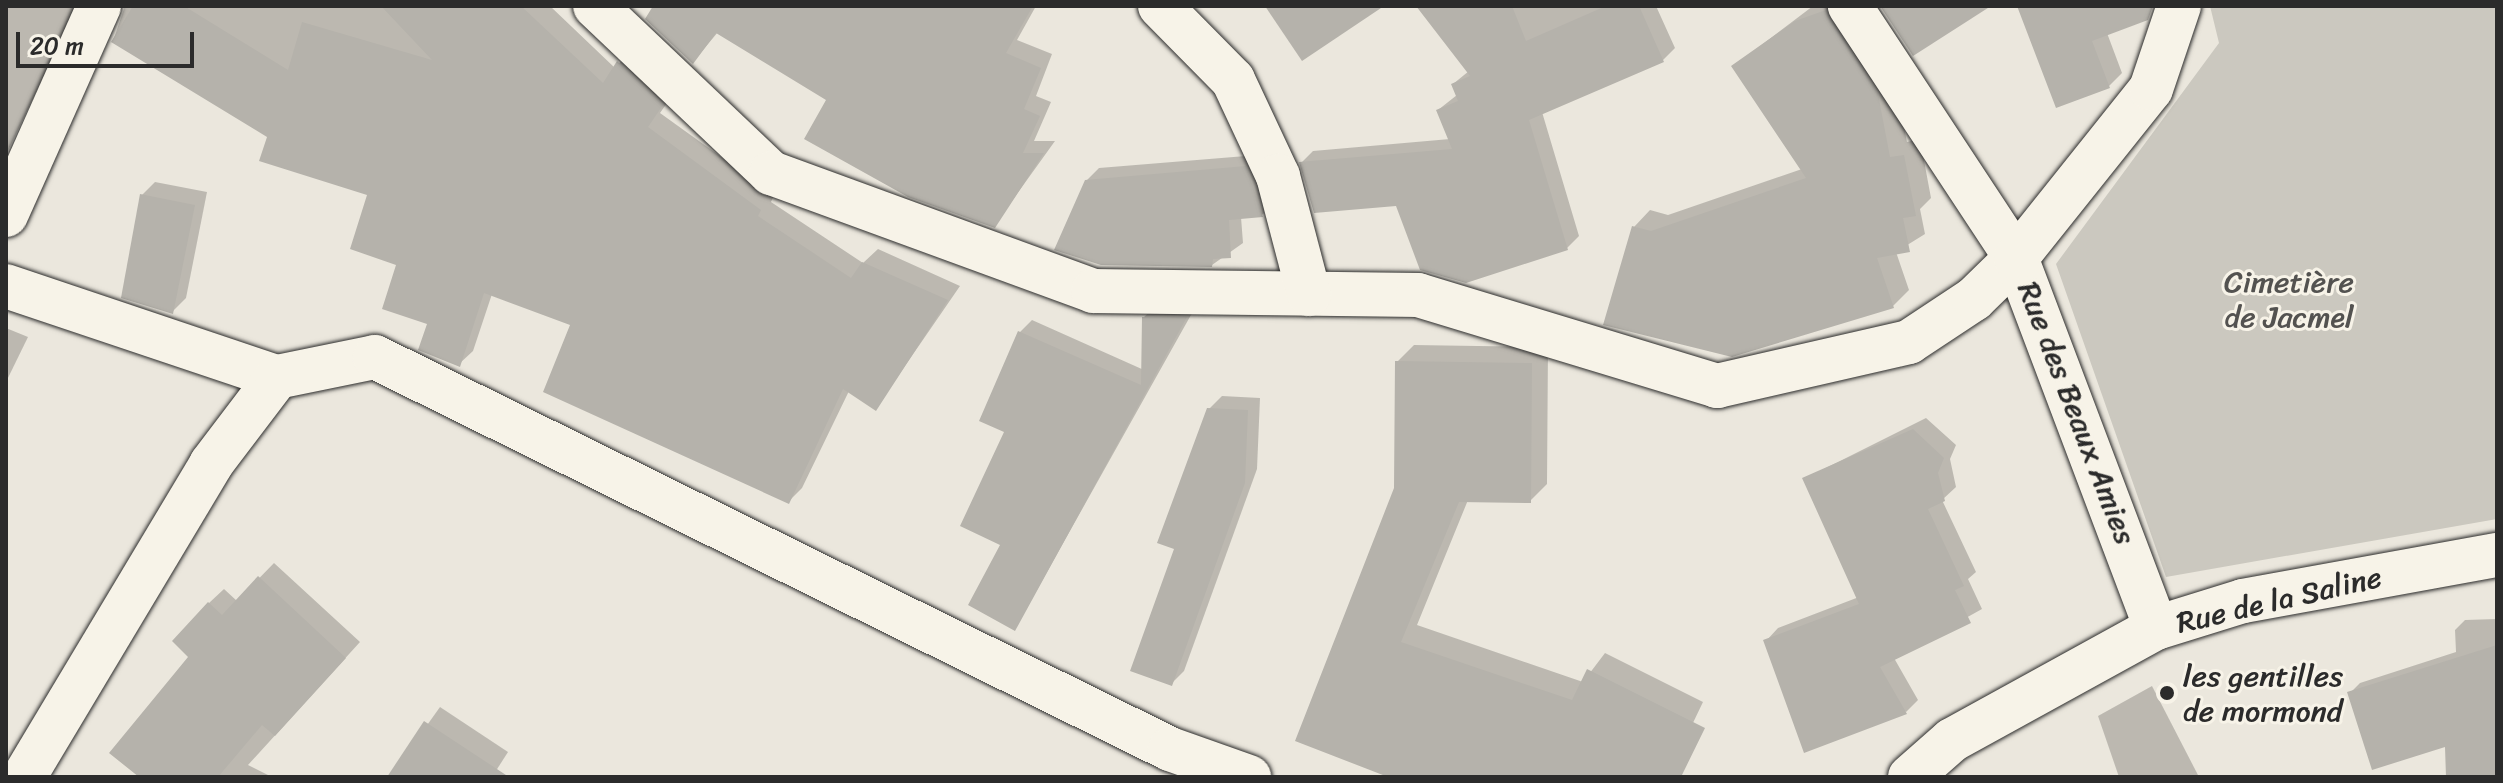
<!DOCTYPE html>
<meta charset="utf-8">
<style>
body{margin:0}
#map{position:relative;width:2503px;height:783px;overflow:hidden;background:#ebe7dd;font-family:Sriracha,sans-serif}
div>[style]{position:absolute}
.green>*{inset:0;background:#cbc8bf}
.shadow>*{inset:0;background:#0003}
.building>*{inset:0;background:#b5b2ab}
.roads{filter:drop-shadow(0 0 2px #2b2b2b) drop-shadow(0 0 2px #2b2b2b)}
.minor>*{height:44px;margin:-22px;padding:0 22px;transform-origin:22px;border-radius:22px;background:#f7f3e8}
.dots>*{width:22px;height:22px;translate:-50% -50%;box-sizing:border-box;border:4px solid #f7f3e8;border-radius:50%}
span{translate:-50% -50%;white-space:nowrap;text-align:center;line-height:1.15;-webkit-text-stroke:6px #f7f3e8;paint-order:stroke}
.park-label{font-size:30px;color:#535250}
.street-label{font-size:30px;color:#2b2b2b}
.poi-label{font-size:30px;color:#2b2b2b}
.left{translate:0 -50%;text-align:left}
.frame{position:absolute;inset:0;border:8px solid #2b2b2b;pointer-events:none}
.scale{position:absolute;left:16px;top:32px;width:178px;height:36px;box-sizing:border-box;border:4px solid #2b2b2b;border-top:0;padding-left:10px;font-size:24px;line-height:28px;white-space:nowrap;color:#2b2b2b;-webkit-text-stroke:6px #f7f3e8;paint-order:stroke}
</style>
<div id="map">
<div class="green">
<i style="clip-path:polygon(2210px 6px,2497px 6px,2497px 519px,2166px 577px,2056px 264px,2219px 43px)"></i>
</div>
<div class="shadow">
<i style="clip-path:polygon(6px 6px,77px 6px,6px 155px)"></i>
<i style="clip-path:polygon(125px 6px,550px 6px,615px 68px,632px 49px,676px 90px,660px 113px,774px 195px,771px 202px,863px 263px,878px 249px,960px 286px,876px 408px,849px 391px,802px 488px,788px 502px,573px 324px,492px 294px,473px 351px,459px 364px,429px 323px,370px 193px,113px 41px)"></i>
<i style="clip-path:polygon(656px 6px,1036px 6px,1017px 40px,1052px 54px,1036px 96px,1051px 102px,1034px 141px,1055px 141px,994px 226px,828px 100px,718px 32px,693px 62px)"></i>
<i style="clip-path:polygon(1419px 6px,1656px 6px,1675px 48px,1663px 60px,1542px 112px,1579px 236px,1567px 248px,1397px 204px,1301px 163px,1313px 151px,1450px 139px,1438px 110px,1457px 95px,1453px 84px,1469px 71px)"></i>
<i style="clip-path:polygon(1813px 6px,1849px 6px,1894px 77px,1907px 142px,1920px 139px,1931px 198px,1920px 209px,1925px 234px,1896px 252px,1909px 290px,1893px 306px,1634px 227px,1650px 210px,1668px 215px,1802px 169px,1734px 66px)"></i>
<i style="clip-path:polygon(2019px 6px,2123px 6px,2107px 33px,2122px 73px,2109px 86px)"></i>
<i style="clip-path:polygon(1258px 155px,1274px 203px,1262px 215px,1241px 217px,1243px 243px,1212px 265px,1086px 181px,1099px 168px)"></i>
<i style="clip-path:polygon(155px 182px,207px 192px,186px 298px,172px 312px,142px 195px)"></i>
<i style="clip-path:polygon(1156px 306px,1196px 306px,1015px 629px,1003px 544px,1006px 431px,1020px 332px,1032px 320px,1144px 370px,1144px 317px)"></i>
<i style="clip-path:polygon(6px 328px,28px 337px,6px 382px)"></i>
<i style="clip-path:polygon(1414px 345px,1548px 347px,1547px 484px,1530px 501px,1468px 500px,1417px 625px,1583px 682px,1605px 653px,1703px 702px,1667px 777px,1392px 777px,1397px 362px)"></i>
<i style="clip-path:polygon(1222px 396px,1260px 398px,1257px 469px,1184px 671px,1171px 684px,1177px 547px,1209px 409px)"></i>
<i style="clip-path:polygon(1926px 418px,1956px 445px,1950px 459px,1956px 487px,1942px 500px,1976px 572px,1968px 579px,1982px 609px,1894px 658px,1918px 700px,1906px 712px,1766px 641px,1778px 628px,1859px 597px,1804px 479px)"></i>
<i style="clip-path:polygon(274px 563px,360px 642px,248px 765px,272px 777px,142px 777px,209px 603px,224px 589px,237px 601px)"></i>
<i style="clip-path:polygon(2497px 619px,2497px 777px,2448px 777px,2447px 744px,2350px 693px,2360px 683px,2456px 652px,2455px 630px,2465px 620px)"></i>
<i style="clip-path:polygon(2152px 686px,2199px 777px,2119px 777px,2098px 716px)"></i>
<i style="clip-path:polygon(440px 707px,508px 752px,492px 777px,390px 777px)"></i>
</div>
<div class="building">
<i style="clip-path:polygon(133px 6px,184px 6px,288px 70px,302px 22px,432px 60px,381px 6px,521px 6px,603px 83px,617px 61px,663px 105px,648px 127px,761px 210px,758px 216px,851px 278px,862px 262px,948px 300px,876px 411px,843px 389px,789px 504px,543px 392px,570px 325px,484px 293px,460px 367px,418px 350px,427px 324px,382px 309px,396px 265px,350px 249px,367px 195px,259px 161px,267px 137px,111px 42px)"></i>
<i style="clip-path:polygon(653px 6px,1033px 6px,1006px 53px,1041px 68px,1024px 109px,1040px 116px,1023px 153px,1044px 153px,995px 228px,908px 197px,804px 139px,826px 100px,716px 33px,693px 64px,645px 19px)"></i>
<i style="clip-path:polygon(1265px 6px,1384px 6px,1302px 61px)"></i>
<i style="clip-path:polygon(1416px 6px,1512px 6px,1526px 41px,1606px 6px,1639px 6px,1664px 62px,1529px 120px,1568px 250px,1466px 283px,1420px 270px,1396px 206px,1314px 213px,1299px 162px,1452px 149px,1436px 110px,1458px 101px,1451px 84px,1470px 76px)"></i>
<i style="clip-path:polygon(1880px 6px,1991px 6px,1913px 56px)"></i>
<i style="clip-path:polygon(2017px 6px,2153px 6px,2148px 20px,2092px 41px,2110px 88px,2056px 108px)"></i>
<i style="clip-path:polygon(1826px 10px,1878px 94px,1890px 157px,1904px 155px,1916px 216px,1903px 218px,1910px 252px,1877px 258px,1894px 308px,1732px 357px,1603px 325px,1632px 226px,1651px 231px,1806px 178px,1731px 66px,1795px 21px)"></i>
<i style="clip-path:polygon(1246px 166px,1263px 217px,1229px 220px,1231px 258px,1213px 259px,1212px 267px,1101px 265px,1054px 250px,1085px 180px)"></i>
<i style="clip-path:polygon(140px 194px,195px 205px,173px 314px,121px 298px)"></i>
<i style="clip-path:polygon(1142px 317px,1187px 317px,1015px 631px,968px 605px,1000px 545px,960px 526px,1004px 432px,979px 421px,1018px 331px,1141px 385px)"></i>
<i style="clip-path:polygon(1395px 361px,1532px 363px,1531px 503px,1459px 502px,1401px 642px,1572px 700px,1587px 669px,1705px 728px,1681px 777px,1388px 777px,1295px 741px,1394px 488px)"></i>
<i style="clip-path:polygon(1207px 408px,1248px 410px,1245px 483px,1172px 686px,1130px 671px,1174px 549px,1157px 543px)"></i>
<i style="clip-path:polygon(1913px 429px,1944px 458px,1938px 473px,1945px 501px,1928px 509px,1964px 586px,1955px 590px,1971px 623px,1880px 667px,1907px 714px,1804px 753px,1763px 640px,1859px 604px,1802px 478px)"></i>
<i style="clip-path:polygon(258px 576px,346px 658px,275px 736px,262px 725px,218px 777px,139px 777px,109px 753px,188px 657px,172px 641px,208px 602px,222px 615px)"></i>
<i style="clip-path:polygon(2497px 645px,2497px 777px,2446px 777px,2445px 747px,2372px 770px,2347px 692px)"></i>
<i style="clip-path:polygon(424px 721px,509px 777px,387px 777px)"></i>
</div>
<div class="roads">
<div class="minor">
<i style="left:595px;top:6px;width:243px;rotate:43.5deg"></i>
<i style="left:771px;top:173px;width:343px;rotate:20.1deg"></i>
<i style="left:1093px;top:291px;width:325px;rotate:0.7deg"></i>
<i style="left:1418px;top:295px;width:313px;rotate:16.9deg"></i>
<i style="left:1717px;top:386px;width:197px;rotate:-12.9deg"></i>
<i style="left:1909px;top:342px;width:78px;rotate:-33.5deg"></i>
<i style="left:1974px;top:299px;width:59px;rotate:-44.3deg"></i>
<i style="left:2016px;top:258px;width:302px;rotate:-123.4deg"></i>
<i style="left:1160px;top:6px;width:104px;rotate:45.4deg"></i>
<i style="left:1233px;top:80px;width:106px;rotate:64.9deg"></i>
<i style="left:1278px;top:176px;width:122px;rotate:75.3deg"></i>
<i style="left:6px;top:215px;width:229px;rotate:-66deg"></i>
<i style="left:6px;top:286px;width:286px;rotate:18.6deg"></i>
<i style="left:2156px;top:628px;width:396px;rotate:-110.7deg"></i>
<i style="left:2016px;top:258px;width:216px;rotate:-51.4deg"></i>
<i style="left:2151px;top:89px;width:88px;rotate:-71.4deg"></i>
<i style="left:24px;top:777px;width:365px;rotate:-59.1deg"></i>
<i style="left:211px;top:464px;width:109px;rotate:-52.8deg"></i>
<i style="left:277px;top:377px;width:100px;rotate:-11.5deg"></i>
<i style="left:375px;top:357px;width:886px;rotate:26.25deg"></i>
<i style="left:1170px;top:749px;width:84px;rotate:19.5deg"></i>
<i style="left:1910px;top:777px;width:56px;rotate:-41.4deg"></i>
<i style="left:1952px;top:740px;width:233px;rotate:-28.8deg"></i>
<i style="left:2156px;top:628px;width:91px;rotate:-17.2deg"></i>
<i style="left:2243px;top:601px;width:258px;rotate:-10.3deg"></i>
</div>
</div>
<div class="dots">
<i style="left:2167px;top:693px;background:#2b2b2b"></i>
</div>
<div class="park-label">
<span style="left:2289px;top:299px">Cimetière<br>de Jacmel</span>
</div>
<div class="street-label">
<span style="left:2077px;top:413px;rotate:69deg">Rue des Beaux Amies</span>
<span style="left:2279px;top:600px;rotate:-13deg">Rue de la Saline</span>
</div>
<div class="poi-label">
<span class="left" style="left:2183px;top:693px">les gentilles<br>de mormond</span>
</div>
<div class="frame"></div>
<div class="scale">20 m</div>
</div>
